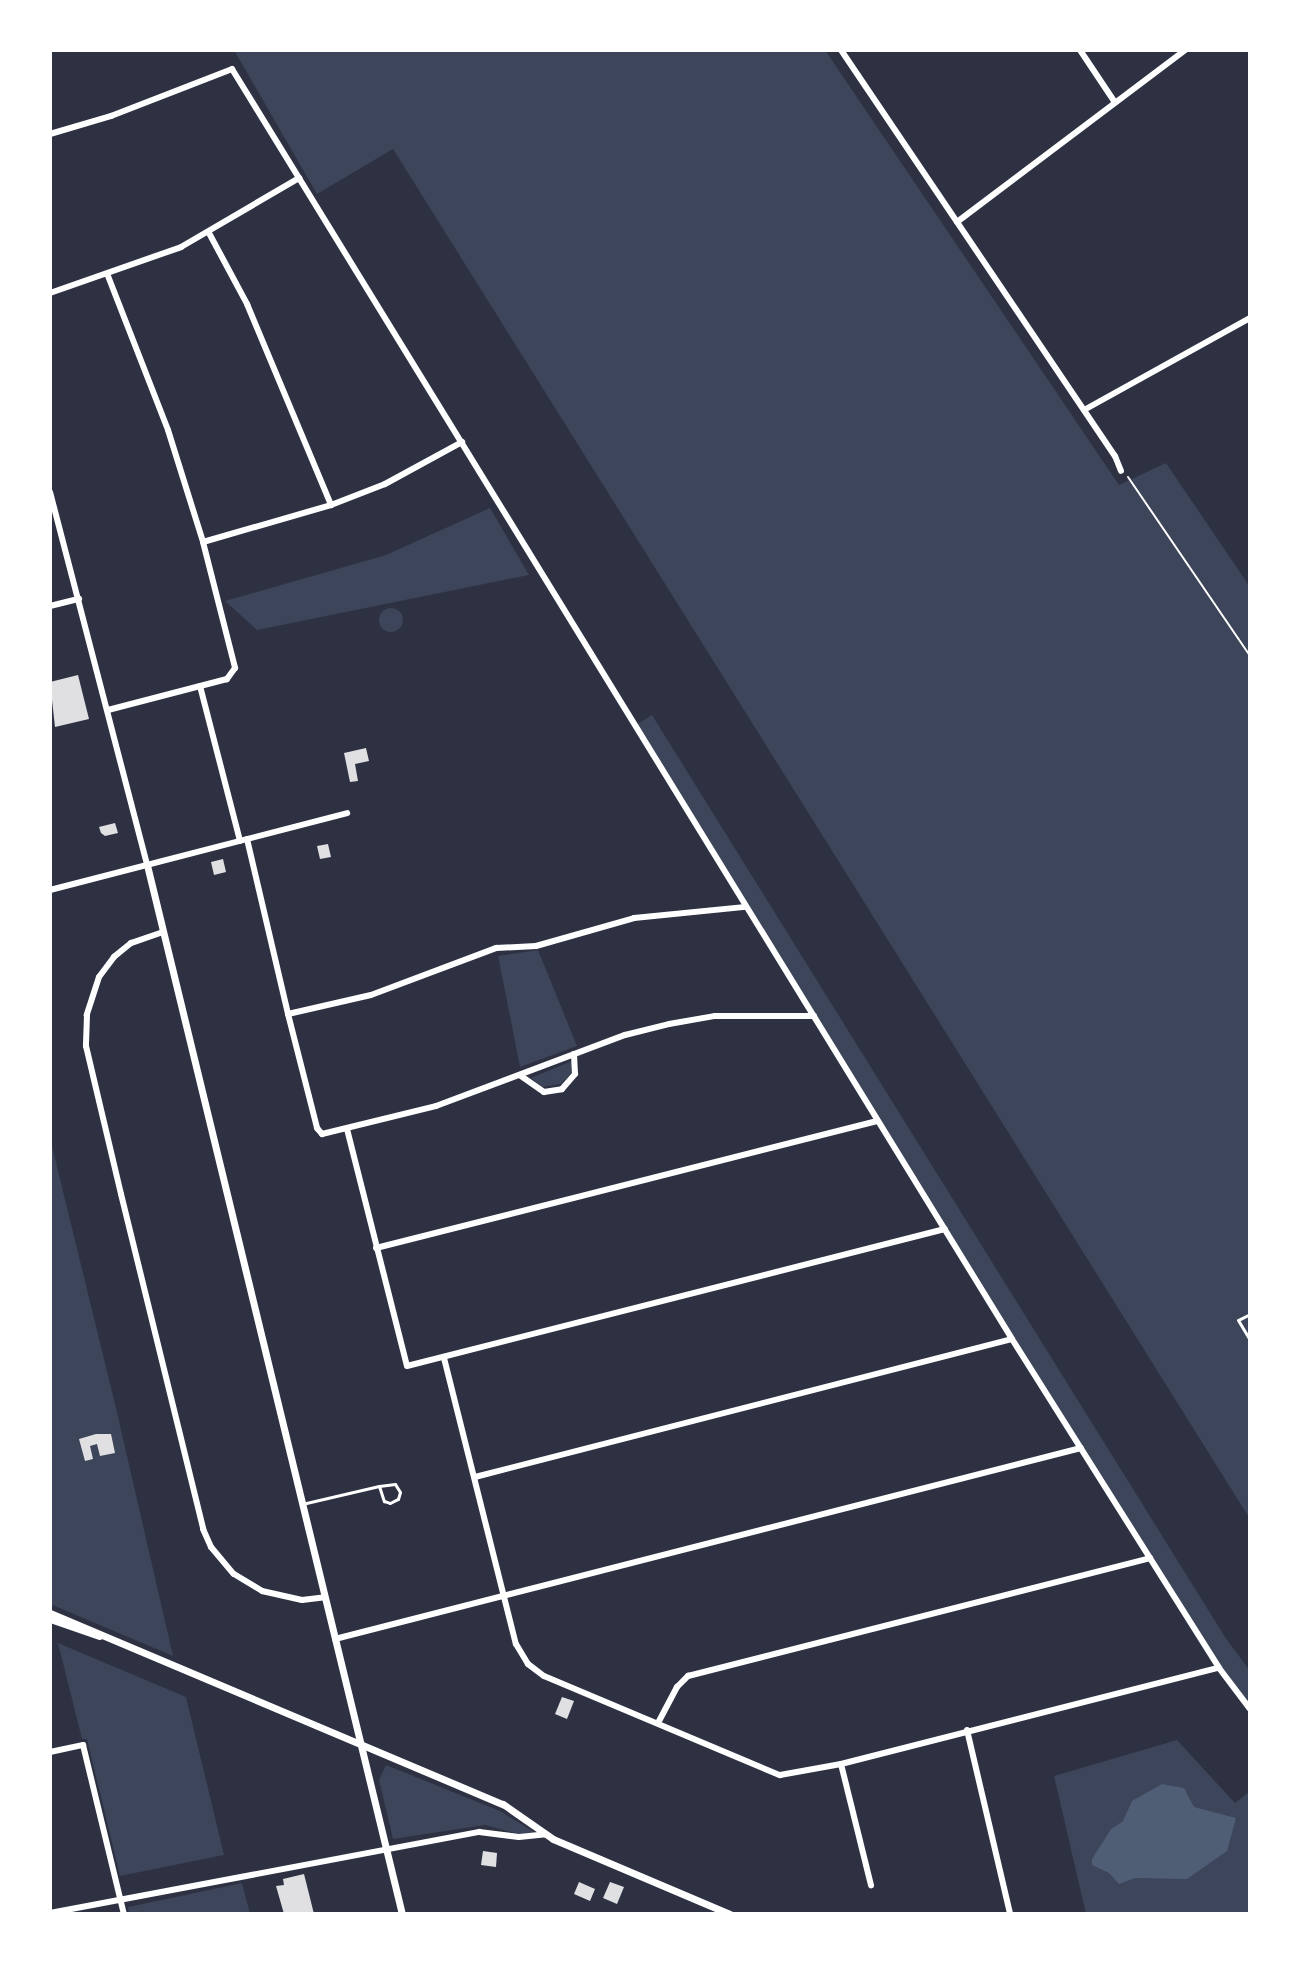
<!DOCTYPE html>
<style>
body{margin:0}
#map{position:relative;width:1300px;height:1964px;overflow:hidden;background:#2d3142;font-family:Cabin,sans-serif}
div>[style]{position:absolute}
.green>*{inset:0;background:#3c4559}
.round{border-radius:50%}
.water>*{inset:0;background:#4f5d75}
.building>*{inset:0;background:#e0e0e3}
.path>*{height:2px;margin:-1px;padding:0 1px;transform-origin:1px;border-radius:1px;background:#fff}
.service>*{height:3px;margin:-1.5px;padding:0 1.5px;transform-origin:1.5px;border-radius:1.5px;background:#fff}
.minor>*{height:6px;margin:-3px;padding:0 3px;transform-origin:3px;border-radius:3px;background:#fff}
.tertiary>*{height:7px;margin:-3.5px;padding:0 3.5px;transform-origin:3.5px;border-radius:3.5px;background:#fff}
span{translate:-50% -50%;white-space:nowrap;text-align:center;line-height:1.15;-webkit-text-stroke:6px #fff;paint-order:stroke}
.frame{position:absolute;inset:0;border:52px solid #fff;pointer-events:none}
</style>
<div id="map">
<div class="green">
<i style="clip-path:polygon(234px 50px,825px 50px,1119px 485px,1166px 463px,1250px 587px,1250px 1519px,393px 149px,317px 194px)"></i>
<i style="clip-path:polygon(490px 508px,529px 575px,257px 630px,225px 601px,386px 555px)"></i>
<i class="round" style="left:379px;top:608px;width:24px;height:24px"></i>
<i style="clip-path:polygon(652px 715px,1225px 1637px,1250px 1671px,1250px 1709px,1219px 1668px,634px 726px)"></i>
<i style="clip-path:polygon(538px 950px,577px 1046px,520px 1067px,498px 956px)"></i>
<i style="clip-path:polygon(572px 1061px,573px 1071px,561px 1084px,542px 1087px,531px 1078px)"></i>
<i style="clip-path:polygon(50px 1138px,116px 1408px,173px 1656px,50px 1604px)"></i>
<i style="clip-path:polygon(58px 1643px,186px 1697px,224px 1855px,120px 1876px,87px 1739px,82px 1739px)"></i>
<i style="clip-path:polygon(1177px 1740px,1235px 1803px,1250px 1791px,1250px 1914px,1086px 1914px,1054px 1776px)"></i>
<i style="clip-path:polygon(386px 1765px,500px 1811px,534px 1832px,518px 1834px,485px 1825px,393px 1839px,379px 1780px)"></i>
<i style="clip-path:polygon(242px 1883px,250px 1914px,129px 1914px,128px 1907px)"></i>
</div>
<div class="water">
<i style="clip-path:polygon(1162px 1784px,1184px 1788px,1194px 1807px,1236px 1818px,1227px 1851px,1187px 1879px,1135px 1878px,1119px 1884px,1109px 1873px,1092px 1865px,1092px 1859px,1111px 1829px,1123px 1821px,1132px 1801px)"></i>
</div>
<div class="building">
<i style="clip-path:polygon(78px 675px,89px 719px,55px 727px,50px 682px)"></i>
<i style="clip-path:polygon(366px 748px,369px 761px,355px 764px,358px 781px,350px 782px,344px 753px)"></i>
<i style="clip-path:polygon(115px 823px,118px 833px,105px 836px,101px 833px,99px 827px)"></i>
<i style="clip-path:polygon(328px 844px,331px 857px,320px 859px,317px 846px)"></i>
<i style="clip-path:polygon(223px 859px,226px 872px,214px 875px,211px 862px)"></i>
<i style="clip-path:polygon(96px 1434px,111px 1434px,115px 1453px,100px 1456px,97px 1444px,90px 1446px,93px 1459px,85px 1461px,79px 1439px)"></i>
<i style="clip-path:polygon(562px 1697px,574px 1701px,567px 1719px,555px 1714px)"></i>
<i style="clip-path:polygon(483px 1851px,497px 1853px,496px 1867px,481px 1865px)"></i>
<i style="clip-path:polygon(304px 1874px,314px 1914px,284px 1914px,276px 1886px,284px 1885px,283px 1879px)"></i>
<i style="clip-path:polygon(579px 1882px,595px 1889px,590px 1901px,574px 1894px)"></i>
<i style="clip-path:polygon(610px 1882px,624px 1887px,617px 1904px,603px 1898px)"></i>
</div>
<div class="path">
<i style="left:1128px;top:477px;width:217px;rotate:55.7deg"></i>
</div>
<div class="service">
<i style="left:1250px;top:1314px;width:13px;rotate:153deg"></i>
<i style="left:1238px;top:1320px;width:23px;rotate:59deg"></i>
<i style="left:302px;top:1504px;width:79px;rotate:-13.2deg"></i>
<i style="left:379px;top:1486px;width:16px;rotate:72deg"></i>
<i style="left:384px;top:1501px;width:6px;rotate:18deg"></i>
<i style="left:390px;top:1503px;width:9px;rotate:-27deg"></i>
<i style="left:398px;top:1499px;width:7px;rotate:-74deg"></i>
<i style="left:400px;top:1492px;width:9px;rotate:-122deg"></i>
<i style="left:395px;top:1484px;width:16px;rotate:173deg"></i>
</div>
<div class="minor">
<i style="left:841px;top:50px;width:490px;rotate:56deg"></i>
<i style="left:1115px;top:456px;width:16px;rotate:68deg"></i>
<i style="left:1080px;top:50px;width:61px;rotate:56.3deg"></i>
<i style="left:50px;top:134px;width:64px;rotate:-16.4deg"></i>
<i style="left:111px;top:116px;width:130px;rotate:-21.2deg"></i>
<i style="left:232px;top:69px;width:1490px;rotate:58.44deg"></i>
<i style="left:1012px;top:1339px;width:389px;rotate:57.8deg"></i>
<i style="left:1219px;top:1668px;width:51px;rotate:52.9deg"></i>
<i style="left:957px;top:222px;width:286px;rotate:-37deg"></i>
<i style="left:209px;top:233px;width:81px;rotate:61.8deg"></i>
<i style="left:247px;top:304px;width:218px;rotate:67.3deg"></i>
<i style="left:108px;top:276px;width:165px;rotate:68.7deg"></i>
<i style="left:168px;top:430px;width:117px;rotate:72.6deg"></i>
<i style="left:203px;top:542px;width:130px;rotate:75.7deg"></i>
<i style="left:235px;top:668px;width:14px;rotate:126deg"></i>
<i style="left:227px;top:679px;width:123px;rotate:165.4deg"></i>
<i style="left:50px;top:293px;width:139px;rotate:-19.3deg"></i>
<i style="left:181px;top:247px;width:137px;rotate:-30.3deg"></i>
<i style="left:1084px;top:410px;width:190px;rotate:-29deg"></i>
<i style="left:50px;top:492px;width:385px;rotate:75.4deg"></i>
<i style="left:203px;top:542px;width:133px;rotate:-16.1deg"></i>
<i style="left:331px;top:505px;width:58px;rotate:-21.3deg"></i>
<i style="left:385px;top:484px;width:88px;rotate:-28.6deg"></i>
<i style="left:50px;top:606px;width:30px;rotate:-14deg"></i>
<i style="left:200px;top:686px;width:160px;rotate:75.5deg"></i>
<i style="left:247px;top:839px;width:180px;rotate:76.8deg"></i>
<i style="left:288px;top:1014px;width:118px;rotate:75.7deg"></i>
<i style="left:317px;top:1128px;width:8px;rotate:50deg"></i>
<i style="left:322px;top:1134px;width:117px;rotate:-13.8deg"></i>
<i style="left:436px;top:1106px;width:202px;rotate:-20.6deg"></i>
<i style="left:625px;top:1035px;width:45px;rotate:-14deg"></i>
<i style="left:669px;top:1024px;width:47px;rotate:-9.9deg"></i>
<i style="left:715px;top:1016px;width:99px"></i>
<i style="left:50px;top:890px;width:307px;rotate:-14.5deg"></i>
<i style="left:163px;top:932px;width:34px;rotate:161deg"></i>
<i style="left:131px;top:943px;width:22px;rotate:141deg"></i>
<i style="left:114px;top:957px;width:25px;rotate:127deg"></i>
<i style="left:99px;top:977px;width:40px;rotate:108deg"></i>
<i style="left:87px;top:1015px;width:31px;rotate:92deg"></i>
<i style="left:86px;top:1046px;width:152px;rotate:76.7deg"></i>
<i style="left:121px;top:1194px;width:345px;rotate:76.2deg"></i>
<i style="left:203px;top:1529px;width:20px;rotate:66deg"></i>
<i style="left:211px;top:1547px;width:35px;rotate:50deg"></i>
<i style="left:234px;top:1574px;width:33px;rotate:31deg"></i>
<i style="left:262px;top:1591px;width:41px;rotate:12.7deg"></i>
<i style="left:302px;top:1600px;width:23px;rotate:-7deg"></i>
<i style="left:288px;top:1014px;width:85px;rotate:-12.9deg"></i>
<i style="left:371px;top:995px;width:134px;rotate:-20.6deg"></i>
<i style="left:496px;top:948px;width:40px;rotate:-2.9deg"></i>
<i style="left:536px;top:946px;width:102px;rotate:-15.9deg"></i>
<i style="left:634px;top:918px;width:112px;rotate:-5.7deg"></i>
<i style="left:521px;top:1076px;width:28px;rotate:35deg"></i>
<i style="left:544px;top:1092px;width:18px;rotate:-9deg"></i>
<i style="left:562px;top:1089px;width:20px;rotate:-49deg"></i>
<i style="left:575px;top:1074px;width:20px;rotate:-93deg"></i>
<i style="left:347px;top:1129px;width:244px;rotate:75.8deg"></i>
<i style="left:407px;top:1366px;width:555px;rotate:-14.29deg"></i>
<i style="left:376px;top:1248px;width:517px;rotate:-14.22deg"></i>
<i style="left:444px;top:1358px;width:295px;rotate:75.9deg"></i>
<i style="left:516px;top:1644px;width:23px;rotate:59deg"></i>
<i style="left:528px;top:1664px;width:20px;rotate:37deg"></i>
<i style="left:544px;top:1676px;width:256px;rotate:22.8deg"></i>
<i style="left:780px;top:1775px;width:62px;rotate:-10.2deg"></i>
<i style="left:841px;top:1764px;width:390px;rotate:-14.3deg"></i>
<i style="left:475px;top:1477px;width:554px;rotate:-14.41deg"></i>
<i style="left:335px;top:1639px;width:770px;rotate:-14.36deg"></i>
<i style="left:658px;top:1723px;width:41px;rotate:-62.2deg"></i>
<i style="left:677px;top:1687px;width:16px;rotate:-45deg"></i>
<i style="left:688px;top:1676px;width:477px;rotate:-14.3deg"></i>
<i style="left:967px;top:1730px;width:189px;rotate:76.8deg"></i>
<i style="left:50px;top:1752px;width:34px;rotate:-12deg"></i>
<i style="left:83px;top:1745px;width:174px;rotate:76.4deg"></i>
<i style="left:841px;top:1764px;width:125px;rotate:76.1deg"></i>
<i style="left:50px;top:1913px;width:437px;rotate:-10.7deg"></i>
<i style="left:479px;top:1832px;width:40px;rotate:7.1deg"></i>
<i style="left:519px;top:1837px;width:27px;rotate:-6deg"></i>
</div>
<div class="tertiary">
<i style="left:147px;top:865px;width:1080px;rotate:76.34deg"></i>
<i style="left:50px;top:1613px;width:492px;rotate:22.9deg"></i>
<i style="left:503px;top:1804px;width:61px;rotate:35deg"></i>
<i style="left:553px;top:1839px;width:192px;rotate:23deg"></i>
<i style="left:50px;top:1619px;width:52px;rotate:19.1deg"></i>
</div>
<div class="frame"></div>
</div>
